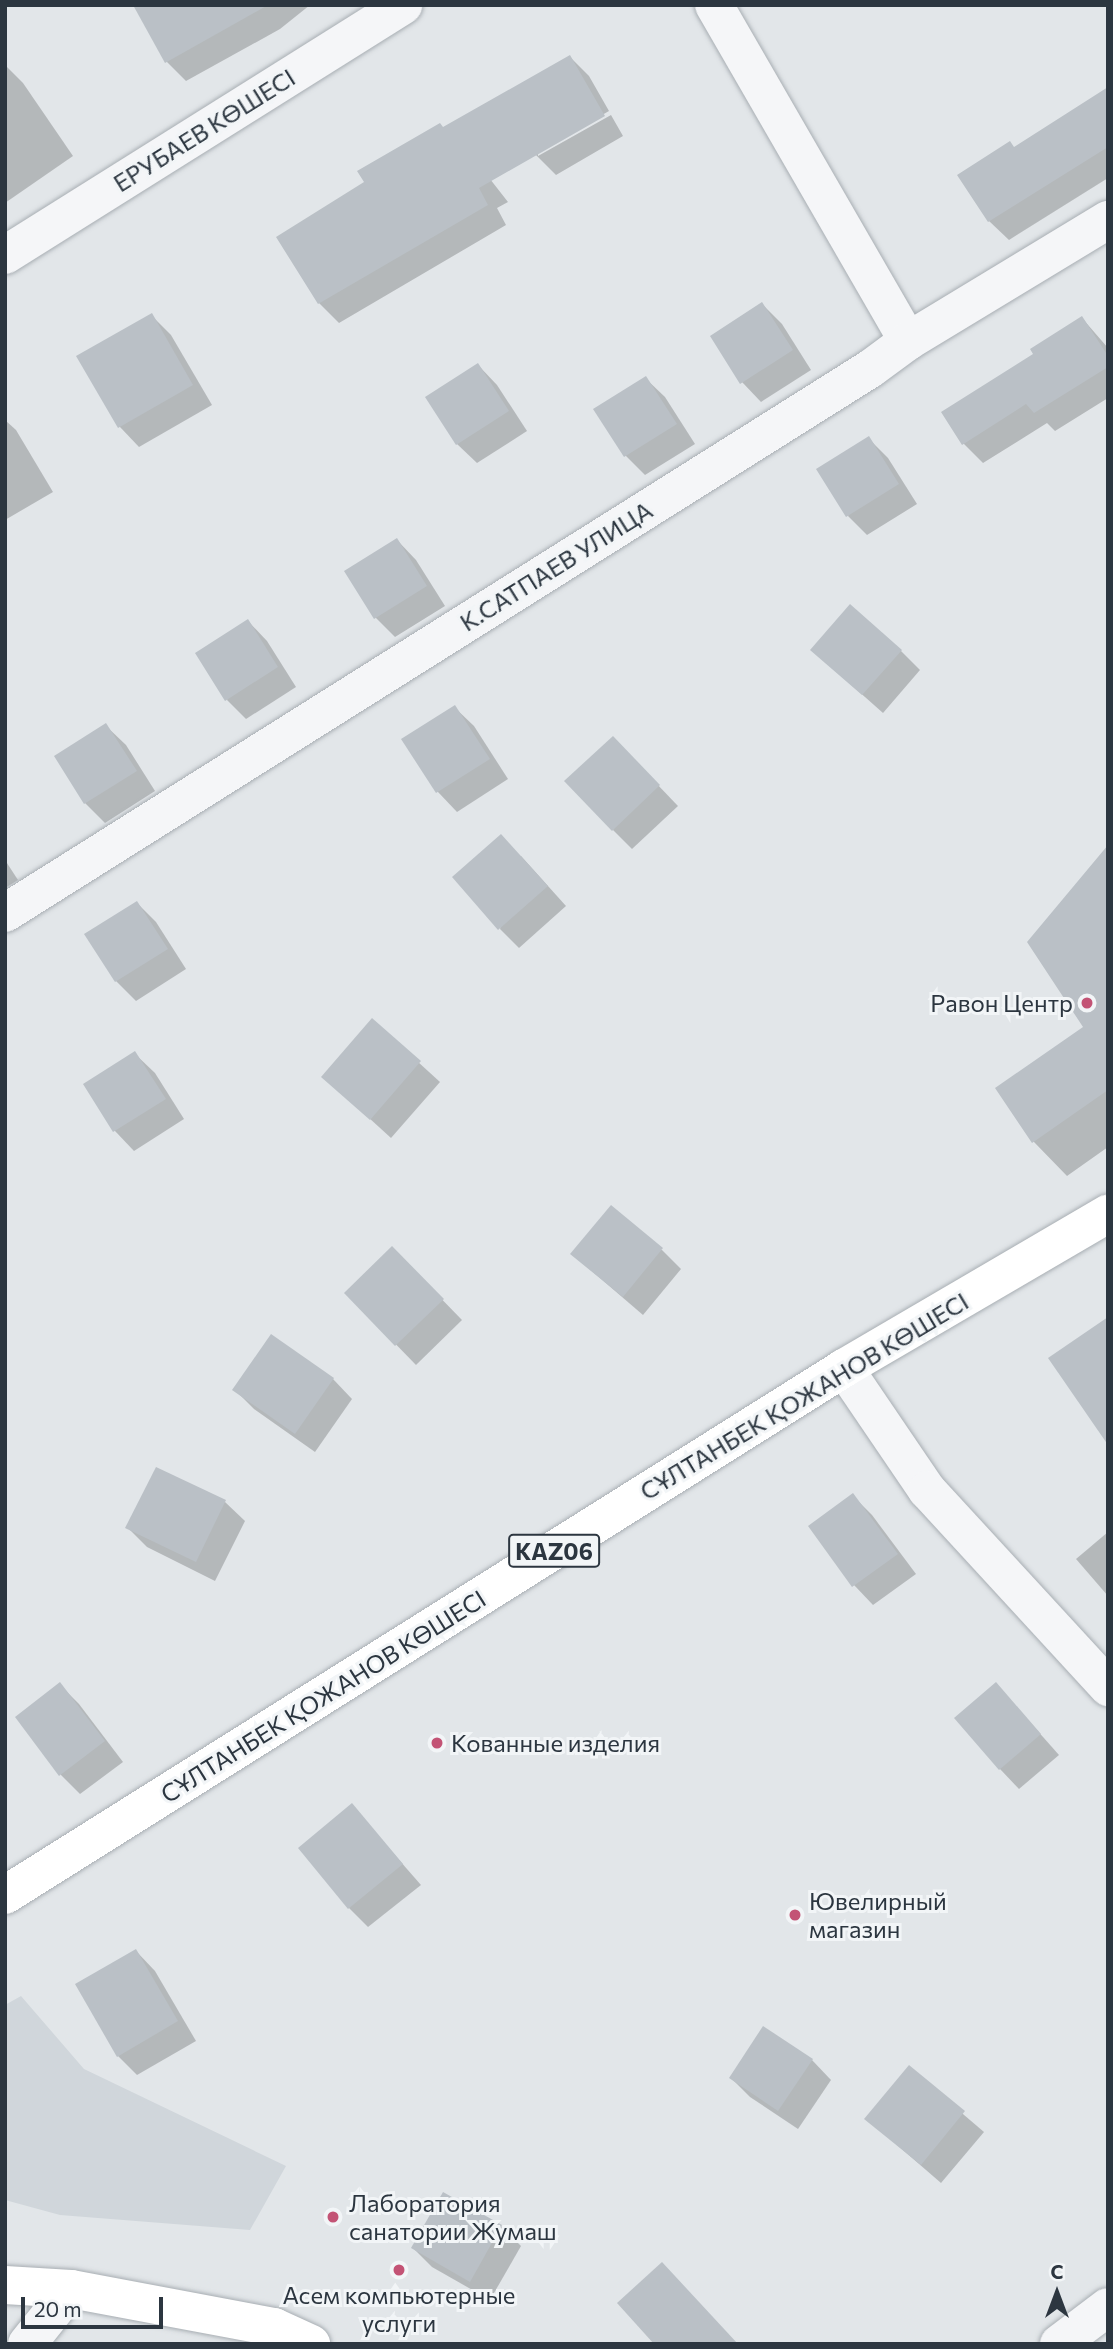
<!DOCTYPE html>
<meta charset="utf-8">
<style>
body{margin:0}
#map{position:relative;width:1113px;height:2349px;overflow:hidden;background:#e2e6e9;font-family:Commissioner,sans-serif}
div>[style]{position:absolute}
.built>*{inset:0;background:#d0d6db}
.shadow>*{inset:0;background:#0003}
.building>*{inset:0;background:#bac0c6}
.roads{filter:drop-shadow(0 0 2px #a8aeb3) drop-shadow(0 0 2px #a8aeb3)}
.street>*{height:38px;margin:-19px;padding:0 19px;transform-origin:19px;border-radius:19px;background:#f5f6f8}
.primary>*{height:38px;margin:-19px;padding:0 19px;transform-origin:19px;border-radius:19px;background:#fff}
.dots>*{width:19px;height:19px;translate:-50% -50%;box-sizing:border-box;border:4px solid #f2f5f7;border-radius:50%}
span{translate:-50% -50%;white-space:nowrap;text-align:center;line-height:1.15;-webkit-text-stroke:6px #f2f5f7;paint-order:stroke}
.shield-label span{padding:2px 5px;background:#f2f5f7;border:2px solid;border-radius:5px;-webkit-text-stroke-width:0}
.shield-label{font-size:23px;color:#2c3640;font-weight:700}
.street-label{font-size:24px;color:#2c3640}
.poi-label{font-size:24px;color:#2c3640}
.right{translate:-100% -50%;text-align:right}
.left{translate:0 -50%;text-align:left}
.frame{position:absolute;inset:0;border:7px solid #2c3640;pointer-events:none}
.north{position:absolute;left:1022px;top:2258px;width:70px;height:70px;-webkit-text-stroke:5px #f2f5f7;paint-order:stroke;rotate:0deg;font-size:19px;font-weight:700;line-height:28px;text-align:center;color:#2c3640}
.north::after{content:'';display:block;margin:auto;width:24px;height:32px;background:#2c3640;clip-path:polygon(50% 0,100% 100%,50% 72%,0 100%)}
.scale{position:absolute;left:21px;top:2297px;width:142px;height:32px;box-sizing:border-box;border:4px solid #2c3640;border-top:0;padding-left:9px;font-size:21px;line-height:24px;white-space:nowrap;color:#2c3640;-webkit-text-stroke:5px #f2f5f7;paint-order:stroke}
</style>
<div id="map">
<div class="built">
<i style="clip-path:polygon(21px 1996px,84px 2069px,286px 2166px,250px 2230px,60px 2215px,5px 2200px,5px 2005px)"></i>
</div>
<div class="shadow">
<i style="clip-path:polygon(150px 5px,310px 5px,280px 29px,186px 81px,167px 62px)"></i>
<i style="clip-path:polygon(570px 57px,589px 76px,609px 111px,538px 152px,538px 156px,611px 115px,623px 136px,556px 175px,536px 155px)"></i>
<i style="clip-path:polygon(5px 65px,23px 83px,73px 156px,5px 203px)"></i>
<i style="clip-path:polygon(1108px 89px,1108px 178px,1009px 240px,989px 221px,1015px 149px)"></i>
<i style="clip-path:polygon(465px 147px,508px 202px,497px 208px,506px 225px,339px 323px,319px 303px)"></i>
<i style="clip-path:polygon(762px 304px,782px 324px,811px 370px,761px 402px,742px 382px)"></i>
<i style="clip-path:polygon(151px 315px,171px 335px,212px 405px,139px 447px,120px 427px,79px 357px)"></i>
<i style="clip-path:polygon(1082px 318px,1108px 348px,1108px 398px,1055px 431px,1047px 423px,983px 463px,963px 443px,1035px 355px)"></i>
<i style="clip-path:polygon(478px 365px,497px 385px,527px 431px,477px 463px,457px 444px)"></i>
<i style="clip-path:polygon(645px 378px,665px 397px,695px 444px,645px 475px,625px 455px)"></i>
<i style="clip-path:polygon(5px 420px,16px 430px,53px 492px,5px 520px)"></i>
<i style="clip-path:polygon(868px 438px,888px 458px,917px 504px,867px 535px,848px 516px)"></i>
<i style="clip-path:polygon(397px 540px,416px 560px,445px 606px,395px 637px,376px 618px,347px 572px)"></i>
<i style="clip-path:polygon(248px 621px,267px 641px,296px 687px,246px 719px,227px 700px)"></i>
<i style="clip-path:polygon(812px 650px,901px 651px,920px 670px,883px 713px)"></i>
<i style="clip-path:polygon(454px 707px,474px 726px,508px 779px,457px 812px,438px 792px,403px 740px)"></i>
<i style="clip-path:polygon(106px 726px,126px 745px,155px 791px,105px 823px,85px 803px)"></i>
<i style="clip-path:polygon(632px 758px,678px 806px,632px 849px,613px 830px)"></i>
<i style="clip-path:polygon(1108px 848px,1108px 1147px,1067px 1176px,1034px 1142px,997px 1089px,1086px 1028px)"></i>
<i style="clip-path:polygon(521px 856px,566px 906px,519px 948px,500px 929px)"></i>
<i style="clip-path:polygon(5px 860px,18px 880px,5px 888px)"></i>
<i style="clip-path:polygon(137px 903px,156px 922px,186px 969px,136px 1001px,116px 981px,87px 935px)"></i>
<i style="clip-path:polygon(372px 1020px,440px 1082px,391px 1138px,323px 1076px)"></i>
<i style="clip-path:polygon(135px 1054px,155px 1073px,184px 1119px,134px 1151px,115px 1131px,85px 1085px)"></i>
<i style="clip-path:polygon(392px 1248px,462px 1320px,416px 1365px,346px 1293px)"></i>
<i style="clip-path:polygon(662px 1250px,681px 1269px,643px 1315px,572px 1254px)"></i>
<i style="clip-path:polygon(333px 1379px,352px 1399px,315px 1452px,254px 1409px,234px 1389px)"></i>
<i style="clip-path:polygon(853px 1496px,872px 1515px,916px 1574px,873px 1605px,854px 1585px)"></i>
<i style="clip-path:polygon(225px 1502px,245px 1521px,215px 1581px,147px 1547px,127px 1527px)"></i>
<i style="clip-path:polygon(1108px 1532px,1108px 1596px,1076px 1559px)"></i>
<i style="clip-path:polygon(996px 1684px,1059px 1755px,1019px 1789px,1000px 1769px)"></i>
<i style="clip-path:polygon(60px 1685px,79px 1704px,123px 1762px,80px 1794px,61px 1775px)"></i>
<i style="clip-path:polygon(352px 1806px,421px 1885px,368px 1927px,349px 1908px)"></i>
<i style="clip-path:polygon(136px 1951px,155px 1971px,196px 2041px,137px 2075px,118px 2056px)"></i>
<i style="clip-path:polygon(812px 2060px,831px 2080px,798px 2129px,750px 2097px,731px 2078px)"></i>
<i style="clip-path:polygon(909px 2068px,984px 2132px,941px 2183px,867px 2119px)"></i>
<i style="clip-path:polygon(501px 2226px,521px 2246px,490px 2300px,432px 2267px,413px 2248px)"></i>
</div>
<div class="building">
<i style="clip-path:polygon(133px 5px,268px 5px,165px 63px)"></i>
<i style="clip-path:polygon(570px 55px,605px 116px,479px 188px,488px 205px,318px 304px,276px 237px,364px 182px,357px 171px,440px 123px,443px 127px)"></i>
<i style="clip-path:polygon(1108px 87px,1108px 147px,988px 222px,957px 175px,1010px 141px,1014px 147px)"></i>
<i style="clip-path:polygon(762px 302px,793px 350px,740px 384px,710px 336px)"></i>
<i style="clip-path:polygon(152px 313px,193px 385px,118px 428px,76px 356px)"></i>
<i style="clip-path:polygon(1082px 316px,1108px 356px,1108px 367px,1034px 413px,1026px 404px,962px 445px,941px 412px,1033px 354px,1030px 349px)"></i>
<i style="clip-path:polygon(478px 363px,509px 411px,456px 445px,425px 397px)"></i>
<i style="clip-path:polygon(646px 376px,677px 424px,624px 457px,593px 409px)"></i>
<i style="clip-path:polygon(869px 436px,899px 484px,846px 517px,816px 469px)"></i>
<i style="clip-path:polygon(397px 538px,427px 586px,374px 619px,344px 571px)"></i>
<i style="clip-path:polygon(850px 604px,902px 650px,862px 695px,810px 650px)"></i>
<i style="clip-path:polygon(248px 619px,278px 667px,225px 701px,195px 653px)"></i>
<i style="clip-path:polygon(455px 705px,490px 759px,436px 793px,401px 739px)"></i>
<i style="clip-path:polygon(106px 723px,137px 771px,84px 804px,54px 756px)"></i>
<i style="clip-path:polygon(613px 736px,660px 785px,612px 831px,564px 781px)"></i>
<i style="clip-path:polygon(501px 834px,548px 886px,498px 930px,452px 877px)"></i>
<i style="clip-path:polygon(1108px 845px,1108px 1090px,1032px 1143px,995px 1088px,1083px 1027px,1027px 942px)"></i>
<i style="clip-path:polygon(137px 901px,168px 949px,115px 982px,84px 934px)"></i>
<i style="clip-path:polygon(372px 1018px,421px 1061px,370px 1120px,321px 1077px)"></i>
<i style="clip-path:polygon(135px 1051px,166px 1099px,113px 1132px,83px 1084px)"></i>
<i style="clip-path:polygon(611px 1205px,663px 1248px,623px 1297px,570px 1254px)"></i>
<i style="clip-path:polygon(392px 1246px,444px 1299px,395px 1346px,344px 1293px)"></i>
<i style="clip-path:polygon(1108px 1317px,1108px 1445px,1048px 1358px)"></i>
<i style="clip-path:polygon(271px 1334px,334px 1378px,295px 1434px,232px 1390px)"></i>
<i style="clip-path:polygon(156px 1467px,226px 1500px,196px 1562px,125px 1528px)"></i>
<i style="clip-path:polygon(853px 1493px,898px 1554px,852px 1587px,808px 1526px)"></i>
<i style="clip-path:polygon(60px 1682px,105px 1741px,59px 1776px,15px 1717px)"></i>
<i style="clip-path:polygon(996px 1682px,1041px 1734px,999px 1770px,954px 1718px)"></i>
<i style="clip-path:polygon(352px 1803px,403px 1864px,348px 1909px,298px 1848px)"></i>
<i style="clip-path:polygon(136px 1949px,178px 2021px,117px 2057px,75px 1984px)"></i>
<i style="clip-path:polygon(763px 2026px,813px 2059px,778px 2111px,729px 2078px)"></i>
<i style="clip-path:polygon(909px 2065px,965px 2111px,921px 2165px,864px 2119px)"></i>
<i style="clip-path:polygon(443px 2192px,502px 2225px,470px 2282px,411px 2248px)"></i>
<i style="clip-path:polygon(662px 2262px,738px 2344px,654px 2344px,617px 2303px)"></i>
</div>
<div class="roads">
<div class="street">
<i style="left:714px;top:5px;width:388px;rotate:60deg"></i>
<i style="left:5px;top:255px;width:470px;rotate:-32.1deg"></i>
<i style="left:5px;top:913px;width:1022px;rotate:-32.17deg"></i>
<i style="left:870px;top:369px;width:47px;rotate:-36.4deg"></i>
<i style="left:908px;top:341px;width:234px;rotate:-31.2deg"></i>
<i style="left:844px;top:1368px;width:148px;rotate:55.8deg"></i>
<i style="left:927px;top:1490px;width:268px;rotate:47.4deg"></i>
<i style="left:27px;top:2344px;width:70px;rotate:-51.3deg"></i>
<i style="left:1059px;top:2344px;width:61px;rotate:-37.1deg"></i>
</div>
<div class="primary">
<i style="left:5px;top:1895px;width:991px;rotate:-32.13deg"></i>
<i style="left:844px;top:1368px;width:306px;rotate:-30.3deg"></i>
<i style="left:5px;top:2285px;width:66px;rotate:3.5deg"></i>
<i style="left:71px;top:2289px;width:207px;rotate:10.6deg"></i>
<i style="left:274px;top:2327px;width:41px;rotate:24.7deg"></i>
</div>
</div>
<div class="dots">
<i style="left:1087px;top:1003px;background:#c35375"></i>
<i style="left:437px;top:1743px;background:#c35375"></i>
<i style="left:795px;top:1915px;background:#c35375"></i>
<i style="left:333px;top:2217px;background:#c35375"></i>
<i style="left:399px;top:2270px;background:#c35375"></i>
</div>
<div class="shield-label">
<span style="left:554px;top:1551px">KАZ06</span>
</div>
<div class="street-label">
<span style="left:204px;top:130px;rotate:-32deg">ЕРУБАЕВ КӨШЕСІ</span>
<span style="left:556px;top:566px;rotate:-32deg">К.САТПАЕВ УЛИЦА</span>
<span style="left:804px;top:1396px;rotate:-31deg">СҰЛТАНБЕК ҚОЖАНОВ КӨШЕСІ</span>
<span style="left:323px;top:1696px;rotate:-32deg">СҰЛТАНБЕК ҚОЖАНОВ КӨШЕСІ</span>
</div>
<div class="poi-label">
<span class="right" style="left:1073px;top:1003px">Равон Центр</span>
<span class="left" style="left:451px;top:1743px">Кованные изделия</span>
<span class="left" style="left:809px;top:1915px">Ювелирный<br>магазин</span>
<span class="left" style="left:349px;top:2217px">Лаборатория<br>санатории Жумаш</span>
<span style="left:399px;top:2309px">Асем компьютерные<br>услуги</span>
</div>
<div class="frame"></div>
<div class="north">С</div>
<div class="scale">20 m</div>
</div>
